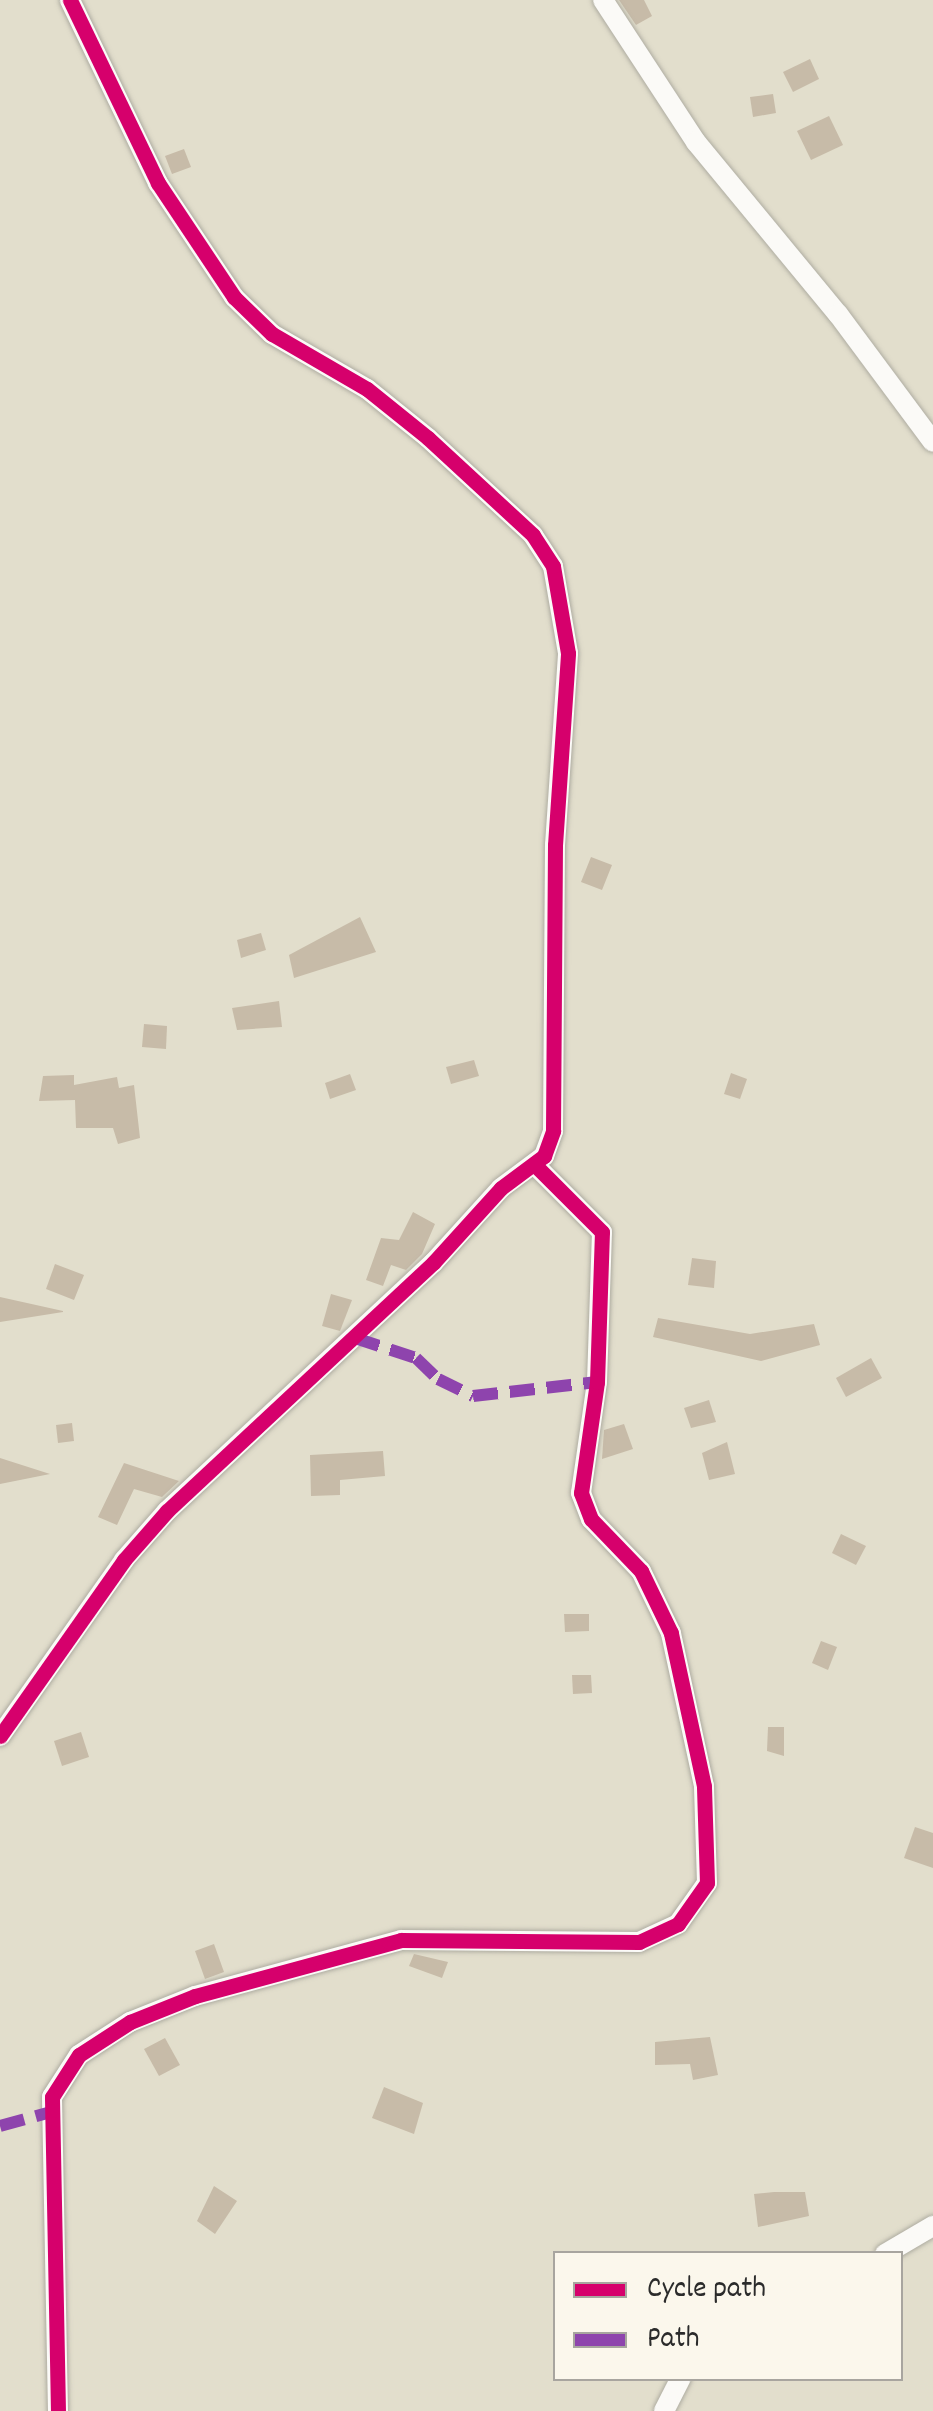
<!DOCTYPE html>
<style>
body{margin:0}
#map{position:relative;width:933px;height:2411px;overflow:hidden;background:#e2decc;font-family:Dekko,sans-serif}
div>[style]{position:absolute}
.building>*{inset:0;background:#c7bba8}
.roads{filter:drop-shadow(0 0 2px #aeaca1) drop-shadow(0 0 2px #aeaca1)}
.street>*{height:20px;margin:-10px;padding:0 10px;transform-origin:10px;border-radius:10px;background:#fbfaf7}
.quiet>*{height:12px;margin-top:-6px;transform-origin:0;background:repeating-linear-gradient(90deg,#8e44ad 0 25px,transparent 0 37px)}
.cycleway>*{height:15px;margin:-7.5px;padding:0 7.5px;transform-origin:7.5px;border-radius:7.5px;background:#d6006c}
span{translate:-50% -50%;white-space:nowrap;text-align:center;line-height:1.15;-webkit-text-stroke:8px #fbf7ec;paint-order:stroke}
.legend{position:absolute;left:553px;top:2251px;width:350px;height:130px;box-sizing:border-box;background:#fbf7ec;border:2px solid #a8a59f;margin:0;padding:12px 18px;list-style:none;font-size:30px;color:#2b2b2b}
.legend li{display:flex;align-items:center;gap:20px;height:50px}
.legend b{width:50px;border:2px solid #a8a59f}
</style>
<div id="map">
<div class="building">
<i style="clip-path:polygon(619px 0,644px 0,652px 16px,636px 25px)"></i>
<i style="clip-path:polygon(810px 59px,819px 79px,793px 92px,783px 72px)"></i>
<i style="clip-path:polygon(773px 94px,776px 113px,753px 117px,750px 97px)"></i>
<i style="clip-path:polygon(829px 116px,843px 145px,811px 160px,797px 131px)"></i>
<i style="clip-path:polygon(184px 149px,191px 167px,172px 174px,165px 156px)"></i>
<i style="clip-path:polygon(591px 857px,612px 865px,602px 890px,581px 882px)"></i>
<i style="clip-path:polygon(360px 917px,376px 952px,294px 978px,289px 955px)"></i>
<i style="clip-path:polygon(261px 933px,266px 950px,241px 958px,237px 940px)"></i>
<i style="clip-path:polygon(279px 1001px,282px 1027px,237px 1030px,232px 1008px)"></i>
<i style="clip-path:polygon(144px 1024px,167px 1026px,166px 1049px,142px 1047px)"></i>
<i style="clip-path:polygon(474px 1060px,479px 1076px,451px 1084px,446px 1067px)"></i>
<i style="clip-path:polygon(731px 1073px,747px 1079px,740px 1099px,724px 1094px)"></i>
<i style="clip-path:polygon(350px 1074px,356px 1090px,330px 1099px,325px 1083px)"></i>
<i style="clip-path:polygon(74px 1075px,74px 1085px,117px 1077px,119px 1088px,134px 1085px,140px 1138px,118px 1144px,113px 1128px,76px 1128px,75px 1100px,39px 1101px,43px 1076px)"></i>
<i style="clip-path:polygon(413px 1212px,435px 1224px,422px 1254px,406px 1270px,391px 1265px,383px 1286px,366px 1280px,381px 1238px,399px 1240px)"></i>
<i style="clip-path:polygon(692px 1258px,716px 1261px,714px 1288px,688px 1285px)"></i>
<i style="clip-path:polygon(55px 1264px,84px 1275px,74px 1300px,46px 1289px)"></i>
<i style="clip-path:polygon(331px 1294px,352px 1300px,340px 1331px,322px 1326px)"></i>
<i style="clip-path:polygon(0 1297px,63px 1311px,63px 1312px,0 1322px)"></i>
<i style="clip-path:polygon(658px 1318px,750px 1334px,814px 1324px,820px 1345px,761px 1361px,653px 1337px)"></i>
<i style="clip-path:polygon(871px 1358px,882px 1378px,846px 1397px,836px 1378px)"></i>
<i style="clip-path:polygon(709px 1400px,716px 1422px,691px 1428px,684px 1408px)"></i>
<i style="clip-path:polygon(72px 1423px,74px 1441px,58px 1443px,56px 1425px)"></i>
<i style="clip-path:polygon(624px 1424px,633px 1449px,602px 1459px,604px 1430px)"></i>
<i style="clip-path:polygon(727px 1442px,735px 1474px,709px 1480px,702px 1453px)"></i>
<i style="clip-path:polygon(383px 1451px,385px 1476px,340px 1480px,340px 1495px,311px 1496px,310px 1455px)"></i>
<i style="clip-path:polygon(0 1458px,50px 1474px,0 1484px)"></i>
<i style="clip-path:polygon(124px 1463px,179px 1481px,162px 1497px,134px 1489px,117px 1525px,98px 1517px)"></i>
<i style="clip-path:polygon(841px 1534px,866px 1546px,856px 1565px,832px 1553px)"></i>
<i style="clip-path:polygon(564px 1614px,589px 1614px,589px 1631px,565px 1632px)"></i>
<i style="clip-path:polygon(821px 1641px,837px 1647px,828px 1670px,812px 1663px)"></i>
<i style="clip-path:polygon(572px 1675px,591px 1675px,592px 1693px,573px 1694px)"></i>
<i style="clip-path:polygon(768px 1727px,784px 1727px,784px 1756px,767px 1751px)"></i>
<i style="clip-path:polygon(81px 1732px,89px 1757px,62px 1766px,54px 1741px)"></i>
<i style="clip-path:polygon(915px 1827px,933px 1833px,933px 1868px,904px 1858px)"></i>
<i style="clip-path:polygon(214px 1944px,224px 1972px,205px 1979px,195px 1951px)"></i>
<i style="clip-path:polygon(414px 1954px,448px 1962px,442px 1978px,409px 1966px)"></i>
<i style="clip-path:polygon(710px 2037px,718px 2075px,693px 2080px,690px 2064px,655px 2065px,655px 2042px)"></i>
<i style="clip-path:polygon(165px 2038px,180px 2065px,159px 2076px,144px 2049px)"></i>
<i style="clip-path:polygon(384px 2087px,423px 2103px,414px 2134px,372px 2118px)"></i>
<i style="clip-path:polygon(214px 2186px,237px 2201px,215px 2234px,197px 2221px)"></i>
<i style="clip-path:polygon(774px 2192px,805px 2192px,809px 2216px,758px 2227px,754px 2194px)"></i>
</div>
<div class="roads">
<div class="street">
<i style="left:603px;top:0;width:170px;rotate:56.8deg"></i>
<i style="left:696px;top:142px;width:223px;rotate:50.5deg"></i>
<i style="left:838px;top:314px;width:159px;rotate:53.4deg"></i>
<i style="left:0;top:1736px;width:215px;rotate:-54.8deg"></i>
<i style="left:124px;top:1560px;width:65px;rotate:-48.7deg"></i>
<i style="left:167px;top:1511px;width:364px;rotate:-43deg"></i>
<i style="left:433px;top:1263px;width:101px;rotate:-47.8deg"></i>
<i style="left:501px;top:1188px;width:54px;rotate:-36.7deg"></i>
<i style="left:544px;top:1156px;width:27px;rotate:-70deg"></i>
<i style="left:553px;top:1131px;width:286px;rotate:-89.6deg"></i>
<i style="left:555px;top:845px;width:192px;rotate:-86.1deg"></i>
<i style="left:568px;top:653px;width:88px;rotate:-99.8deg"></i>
<i style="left:553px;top:566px;width:37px;rotate:-123deg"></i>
<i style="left:533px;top:535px;width:143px;rotate:-137.3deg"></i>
<i style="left:428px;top:438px;width:78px;rotate:-141.2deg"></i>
<i style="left:367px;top:389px;width:110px;rotate:-149.9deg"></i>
<i style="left:272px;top:334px;width:53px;rotate:-135.8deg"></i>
<i style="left:234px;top:297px;width:137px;rotate:-123.7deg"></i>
<i style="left:158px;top:183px;width:203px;rotate:-115.7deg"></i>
<i style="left:885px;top:2254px;width:56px;rotate:-30.3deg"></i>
<i style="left:58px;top:2411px;width:314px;rotate:-91.1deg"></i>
<i style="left:52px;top:2097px;width:50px;rotate:-57.3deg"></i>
<i style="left:79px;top:2055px;width:61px;rotate:-32.9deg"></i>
<i style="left:130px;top:2022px;width:70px;rotate:-21.8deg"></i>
<i style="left:195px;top:1996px;width:213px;rotate:-15.2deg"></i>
<i style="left:401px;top:1940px;width:238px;rotate:0.5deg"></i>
<i style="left:639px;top:1942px;width:43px;rotate:-24.8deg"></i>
<i style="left:678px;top:1924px;width:50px;rotate:-54.7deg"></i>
<i style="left:707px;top:1883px;width:97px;rotate:-91.8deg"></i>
<i style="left:704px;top:1786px;width:157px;rotate:-102.2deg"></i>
<i style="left:671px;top:1633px;width:69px;rotate:-115.8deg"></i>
<i style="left:641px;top:1571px;width:72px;rotate:-133.9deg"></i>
<i style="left:591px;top:1519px;width:28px;rotate:-111deg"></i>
<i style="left:581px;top:1493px;width:112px;rotate:-81.8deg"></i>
<i style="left:597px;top:1382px;width:150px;rotate:-88.1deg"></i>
<i style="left:602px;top:1232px;width:95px;rotate:-135deg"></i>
<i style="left:664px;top:2411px;width:37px;rotate:-63deg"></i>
</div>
</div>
<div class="quiet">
<i style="left:355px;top:1338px;width:64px;rotate:18.2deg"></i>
<i style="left:416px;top:1358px;width:30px;rotate:44deg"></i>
<i style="left:438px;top:1379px;width:39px;rotate:26deg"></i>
<i style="left:473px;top:1396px;width:125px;rotate:-6.4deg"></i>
<i style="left:0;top:2126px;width:53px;rotate:-15.4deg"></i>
</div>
<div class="cycleway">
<i style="left:0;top:1736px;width:215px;rotate:-54.8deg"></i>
<i style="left:124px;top:1560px;width:65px;rotate:-48.7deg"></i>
<i style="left:167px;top:1511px;width:364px;rotate:-43deg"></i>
<i style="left:433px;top:1263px;width:101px;rotate:-47.8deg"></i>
<i style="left:501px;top:1188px;width:54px;rotate:-36.7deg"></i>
<i style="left:544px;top:1156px;width:27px;rotate:-70deg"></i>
<i style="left:553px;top:1131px;width:286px;rotate:-89.6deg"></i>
<i style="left:555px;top:845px;width:192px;rotate:-86.1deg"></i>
<i style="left:568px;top:653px;width:88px;rotate:-99.8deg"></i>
<i style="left:553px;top:566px;width:37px;rotate:-123deg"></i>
<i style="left:533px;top:535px;width:143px;rotate:-137.3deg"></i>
<i style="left:428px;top:438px;width:78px;rotate:-141.2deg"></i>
<i style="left:367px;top:389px;width:110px;rotate:-149.9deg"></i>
<i style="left:272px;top:334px;width:53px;rotate:-135.8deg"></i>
<i style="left:234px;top:297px;width:137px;rotate:-123.7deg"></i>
<i style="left:158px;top:183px;width:203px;rotate:-115.7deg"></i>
<i style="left:58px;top:2411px;width:314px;rotate:-91.1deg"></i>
<i style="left:52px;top:2097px;width:50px;rotate:-57.3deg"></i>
<i style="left:79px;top:2055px;width:61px;rotate:-32.9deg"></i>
<i style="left:130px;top:2022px;width:70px;rotate:-21.8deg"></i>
<i style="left:195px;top:1996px;width:213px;rotate:-15.2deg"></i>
<i style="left:401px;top:1940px;width:238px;rotate:0.5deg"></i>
<i style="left:639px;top:1942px;width:43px;rotate:-24.8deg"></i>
<i style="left:678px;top:1924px;width:50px;rotate:-54.7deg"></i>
<i style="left:707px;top:1883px;width:97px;rotate:-91.8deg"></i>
<i style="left:704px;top:1786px;width:157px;rotate:-102.2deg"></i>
<i style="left:671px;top:1633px;width:69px;rotate:-115.8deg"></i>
<i style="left:641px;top:1571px;width:72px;rotate:-133.9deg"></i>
<i style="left:591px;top:1519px;width:28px;rotate:-111deg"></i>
<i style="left:581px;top:1493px;width:112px;rotate:-81.8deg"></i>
<i style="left:597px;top:1382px;width:150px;rotate:-88.1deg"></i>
<i style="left:602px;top:1232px;width:95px;rotate:-135deg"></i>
</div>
<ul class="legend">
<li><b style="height:12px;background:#d6006c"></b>Cycle path</li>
<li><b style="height:12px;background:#8e44ad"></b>Path</li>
</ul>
</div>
